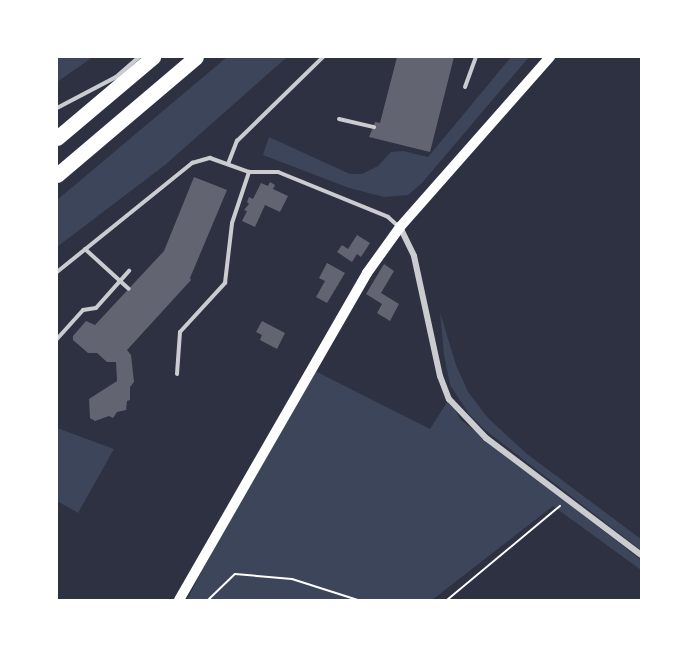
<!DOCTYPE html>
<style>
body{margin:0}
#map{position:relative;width:698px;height:657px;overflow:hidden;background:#2d3142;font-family:"DM Sans",sans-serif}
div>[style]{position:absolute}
.green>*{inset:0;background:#3c4559}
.building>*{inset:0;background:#626471}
.path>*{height:2px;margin:-1px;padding:0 1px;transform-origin:1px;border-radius:1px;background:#fff}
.service>*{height:4px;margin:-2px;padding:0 2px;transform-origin:2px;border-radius:2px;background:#caccd0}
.minor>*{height:6px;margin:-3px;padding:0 3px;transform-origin:3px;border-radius:3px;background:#caccd0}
.secondary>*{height:10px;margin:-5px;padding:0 5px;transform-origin:5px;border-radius:5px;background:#fff}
.motorway>*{height:15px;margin:-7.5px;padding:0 7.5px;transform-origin:7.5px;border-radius:7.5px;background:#fff}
span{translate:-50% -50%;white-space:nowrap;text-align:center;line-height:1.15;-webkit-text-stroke:4.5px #fff;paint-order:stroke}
.frame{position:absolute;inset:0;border:58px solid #fff;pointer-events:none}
</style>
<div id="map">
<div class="green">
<i style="clip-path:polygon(57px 57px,93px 57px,57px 82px)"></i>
<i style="clip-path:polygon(227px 57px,287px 57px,165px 165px,57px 247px,57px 200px)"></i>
<i style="clip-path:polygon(511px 57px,529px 57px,422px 183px,408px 195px,384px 197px,349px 188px,263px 155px,269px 137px,350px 174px,362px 174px,378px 166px,391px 152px,403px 151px,428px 157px)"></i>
<i style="clip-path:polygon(440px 312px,456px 365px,468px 392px,488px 418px,527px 454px,641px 539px,641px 550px,485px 430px,469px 414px,450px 385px,444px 355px)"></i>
<i style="clip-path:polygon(311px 369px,430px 429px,449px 399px,461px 420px,641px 560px,641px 570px,553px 506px,432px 600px,187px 600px,266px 447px)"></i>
<i style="clip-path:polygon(57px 428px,114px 449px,78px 513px,57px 501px)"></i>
</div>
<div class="building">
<i style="clip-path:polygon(397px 57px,454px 57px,430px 152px,369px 137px,375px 122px,380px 123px)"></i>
<i style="clip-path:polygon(194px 177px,227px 190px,190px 278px,191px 280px,127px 350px,131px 355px,134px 382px,130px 387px,130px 400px,127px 401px,126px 410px,117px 412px,113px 418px,109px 416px,95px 421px,90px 418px,89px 399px,117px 381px,116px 362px,107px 362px,97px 353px,88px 353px,73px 340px,73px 336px,86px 321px,95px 325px,164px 251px)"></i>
<i style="clip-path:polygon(270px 182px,275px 185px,273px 189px,288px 196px,280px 212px,265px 205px,255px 227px,242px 221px,247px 211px,244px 210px,249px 204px,247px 202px,249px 197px,253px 199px,261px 183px,268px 186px)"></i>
<i style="clip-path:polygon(357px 235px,370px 243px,361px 257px,357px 254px,352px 262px,337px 252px,342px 245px,348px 249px)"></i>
<i style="clip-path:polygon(327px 263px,345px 273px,327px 303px,316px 297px,325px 281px,319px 278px)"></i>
<i style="clip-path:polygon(384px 264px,394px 271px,381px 293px,399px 304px,390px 321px,377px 313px,382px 304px,366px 294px)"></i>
<i style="clip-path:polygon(262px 321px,285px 333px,277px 349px,260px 340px,262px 335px,256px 332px)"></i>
</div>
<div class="path">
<i style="left:208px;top:600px;width:37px;rotate:-44deg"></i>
<i style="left:235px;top:574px;width:57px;rotate:5deg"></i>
<i style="left:292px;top:579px;width:69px;rotate:17.7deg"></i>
<i style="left:447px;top:600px;width:147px;rotate:-39.8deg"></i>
</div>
<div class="service">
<i style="left:465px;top:87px;width:32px;rotate:-70deg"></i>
<i style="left:57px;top:108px;width:67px;rotate:-27.7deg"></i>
<i style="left:116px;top:77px;width:30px;rotate:-41deg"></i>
<i style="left:339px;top:119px;width:36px;rotate:13deg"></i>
<i style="left:228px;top:164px;width:25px;rotate:-69deg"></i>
<i style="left:237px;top:141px;width:120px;rotate:-44.3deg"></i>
<i style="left:85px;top:249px;width:59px;rotate:42.3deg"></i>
<i style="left:57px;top:272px;width:174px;rotate:-38.9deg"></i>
<i style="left:192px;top:163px;width:19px;rotate:-16deg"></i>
<i style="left:210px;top:158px;width:41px;rotate:19.7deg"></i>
<i style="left:249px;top:172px;width:29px"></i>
<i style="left:278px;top:172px;width:119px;rotate:22.2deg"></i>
<i style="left:388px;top:217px;width:15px;rotate:42deg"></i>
<i style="left:57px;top:339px;width:39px;rotate:-48deg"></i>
<i style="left:83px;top:310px;width:13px;rotate:-9deg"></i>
<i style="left:96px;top:308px;width:50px;rotate:-48.3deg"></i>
<i style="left:177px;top:374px;width:42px;rotate:-85.9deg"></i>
<i style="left:180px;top:332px;width:67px;rotate:-47.4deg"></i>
<i style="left:225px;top:283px;width:60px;rotate:-83.3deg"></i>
<i style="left:232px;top:223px;width:54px;rotate:-71.6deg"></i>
</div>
<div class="minor">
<i style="left:400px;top:227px;width:32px;rotate:64deg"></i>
<i style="left:414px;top:256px;width:123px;rotate:77.8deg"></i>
<i style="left:440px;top:376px;width:25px;rotate:69deg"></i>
<i style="left:449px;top:399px;width:54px;rotate:46.5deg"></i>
<i style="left:486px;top:438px;width:194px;rotate:37deg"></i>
</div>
<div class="secondary">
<i style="left:179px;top:600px;width:377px;rotate:-60.1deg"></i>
<i style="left:367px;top:273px;width:57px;rotate:-54.3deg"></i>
<i style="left:400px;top:227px;width:227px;rotate:-48.6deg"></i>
</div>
<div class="motorway">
<i style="left:57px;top:138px;width:126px;rotate:-40.2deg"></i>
<i style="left:57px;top:175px;width:182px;rotate:-40.3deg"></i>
</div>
<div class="frame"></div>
</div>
